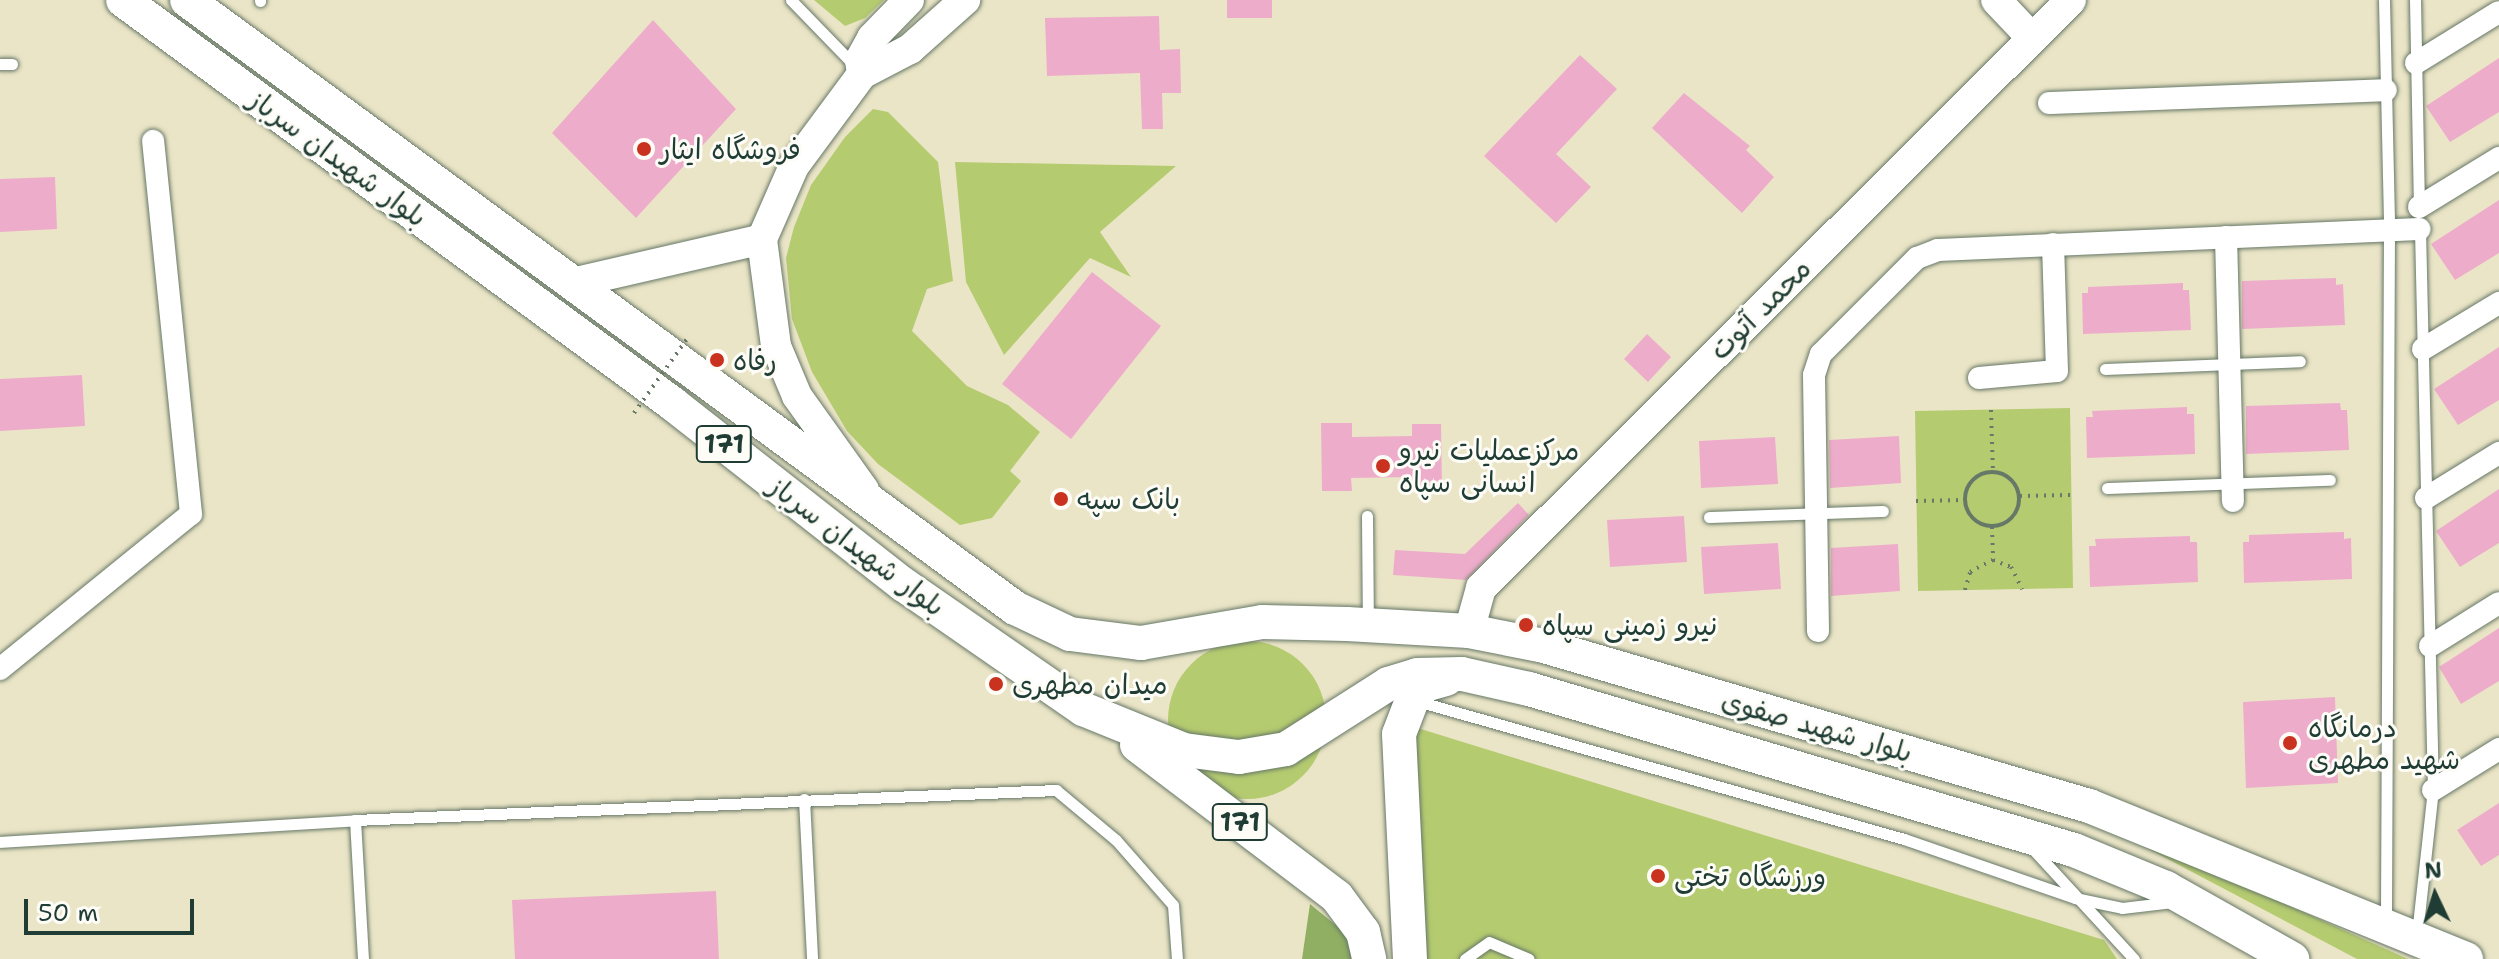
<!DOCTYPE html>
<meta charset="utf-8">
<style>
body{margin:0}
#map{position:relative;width:2499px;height:959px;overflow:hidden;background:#ebe5c7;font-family:"Shantell Sans","Playpen Sans Arabic",sans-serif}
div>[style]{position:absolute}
.green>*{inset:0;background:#b5cb70}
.round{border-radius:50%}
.forest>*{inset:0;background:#90af62}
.building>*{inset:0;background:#edadca}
.path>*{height:4px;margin-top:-2px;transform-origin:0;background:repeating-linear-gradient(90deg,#667867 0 2px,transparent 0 8px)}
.path>.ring{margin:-2px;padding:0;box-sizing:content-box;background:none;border:4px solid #667867;border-radius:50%}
.roads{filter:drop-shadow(0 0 2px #667867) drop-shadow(0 0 2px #667867)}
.lane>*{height:11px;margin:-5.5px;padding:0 5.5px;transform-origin:5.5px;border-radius:5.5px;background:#fff}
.street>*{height:22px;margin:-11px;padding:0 11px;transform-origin:11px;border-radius:11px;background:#fff}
.secondary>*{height:30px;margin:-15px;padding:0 15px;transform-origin:15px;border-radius:15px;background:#fff}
.primary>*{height:34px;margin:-17px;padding:0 17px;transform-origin:17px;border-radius:17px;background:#fff}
.path-bridge>*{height:4px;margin-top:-2px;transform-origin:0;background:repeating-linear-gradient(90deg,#667867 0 2px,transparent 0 8px)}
.dots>*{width:22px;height:22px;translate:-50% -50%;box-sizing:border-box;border:4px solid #fdfcf7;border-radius:50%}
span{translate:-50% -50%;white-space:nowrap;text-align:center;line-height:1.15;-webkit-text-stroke:6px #fdfcf7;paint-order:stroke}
.shield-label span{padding:2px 6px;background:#fdfcf7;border:2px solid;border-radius:6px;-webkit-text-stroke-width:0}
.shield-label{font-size:26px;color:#1f3d34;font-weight:700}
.poi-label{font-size:28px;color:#1f3d34}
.left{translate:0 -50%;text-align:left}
.street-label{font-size:28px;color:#1f3d34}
.north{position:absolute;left:2395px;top:855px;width:80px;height:80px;-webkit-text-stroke:6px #fdfcf7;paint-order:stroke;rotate:356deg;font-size:22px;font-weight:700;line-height:32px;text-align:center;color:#1f3d34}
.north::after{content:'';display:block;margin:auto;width:28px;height:36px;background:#1f3d34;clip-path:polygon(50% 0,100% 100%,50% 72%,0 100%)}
.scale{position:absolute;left:24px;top:899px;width:170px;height:36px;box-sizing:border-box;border:4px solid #1f3d34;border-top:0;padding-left:10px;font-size:24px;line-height:28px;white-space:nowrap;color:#1f3d34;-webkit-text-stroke:6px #fdfcf7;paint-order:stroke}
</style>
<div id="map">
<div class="green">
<i style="clip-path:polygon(814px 0,884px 0,865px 18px,845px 26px)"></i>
<i style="clip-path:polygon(873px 109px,888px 112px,938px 162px,953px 281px,927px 289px,912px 331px,967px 386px,1008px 405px,1040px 432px,1010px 471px,1021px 481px,992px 518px,960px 525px,878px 464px,847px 431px,812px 372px,792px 319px,786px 258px,794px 227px,811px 185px,845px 137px)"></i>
<i style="clip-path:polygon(955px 162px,1176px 166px,1100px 232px,1131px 277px,1090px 258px,1004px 355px,966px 282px)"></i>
<i style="clip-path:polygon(2070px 408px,2073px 588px,1918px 591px,1915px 411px)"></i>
<i class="round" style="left:1168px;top:641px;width:158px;height:158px"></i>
<i style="clip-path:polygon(1411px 726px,2104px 940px,2117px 959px,1424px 959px)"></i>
<i style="clip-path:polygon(2122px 835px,2278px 901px,2408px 959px,2357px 959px)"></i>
</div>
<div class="forest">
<i style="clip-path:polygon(1310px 904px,1354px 940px,1357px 959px,1302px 959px)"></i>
</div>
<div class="building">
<i style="clip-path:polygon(1227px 0,1272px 0,1272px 18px,1227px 18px)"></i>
<i style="clip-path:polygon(1159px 16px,1160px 50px,1180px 49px,1181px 93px,1162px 93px,1163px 129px,1142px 129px,1140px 73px,1047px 76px,1045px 18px)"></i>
<i style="clip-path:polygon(653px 20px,736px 109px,636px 218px,552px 133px)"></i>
<i style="clip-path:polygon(1580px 55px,1617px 89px,1556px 154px,1591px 187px,1556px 223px,1484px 156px)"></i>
<i style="clip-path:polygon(2499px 58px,2499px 112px,2450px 142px,2426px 106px)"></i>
<i style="clip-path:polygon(1684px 93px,1750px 146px,1746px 150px,1774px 177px,1742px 213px,1652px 128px)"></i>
<i style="clip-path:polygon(55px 177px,57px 229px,0 232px,0 179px)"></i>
<i style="clip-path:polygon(2499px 200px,2499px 253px,2455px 280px,2431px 244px)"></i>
<i style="clip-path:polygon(1092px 272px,1161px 326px,1071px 439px,1002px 384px)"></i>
<i style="clip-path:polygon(2336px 278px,2336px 285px,2343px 284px,2345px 325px,2242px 329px,2242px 281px)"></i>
<i style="clip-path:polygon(2183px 283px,2183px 290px,2189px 290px,2191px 330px,2083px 334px,2082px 293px,2088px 293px,2088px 287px)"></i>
<i style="clip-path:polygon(1647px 334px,1671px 357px,1648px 382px,1624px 359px)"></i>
<i style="clip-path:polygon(2499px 347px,2499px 400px,2458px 425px,2434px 389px)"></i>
<i style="clip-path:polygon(82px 375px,85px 426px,0 431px,0 379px)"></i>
<i style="clip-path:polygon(2340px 403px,2341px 410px,2347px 410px,2349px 450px,2246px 454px,2246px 406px)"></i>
<i style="clip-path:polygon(2187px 407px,2187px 414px,2194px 414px,2195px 454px,2087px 458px,2086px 417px,2093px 417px,2092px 411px)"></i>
<i style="clip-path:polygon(1321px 423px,1352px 423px,1352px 437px,1412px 436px,1412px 424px,1441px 424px,1442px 489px,1411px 489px,1411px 477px,1351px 478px,1352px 491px,1322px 491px)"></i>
<i style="clip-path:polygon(1899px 436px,1901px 483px,1830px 488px,1829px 440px)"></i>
<i style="clip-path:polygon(1775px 437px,1778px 484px,1701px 488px,1699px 441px)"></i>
<i style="clip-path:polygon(2499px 489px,2499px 543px,2460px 567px,2436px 531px)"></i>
<i style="clip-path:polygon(1518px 503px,1529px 515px,1466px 580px,1393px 575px,1395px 550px,1465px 554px)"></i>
<i style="clip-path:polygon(1684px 516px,1687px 562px,1610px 567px,1607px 520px)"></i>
<i style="clip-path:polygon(2344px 532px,2344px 539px,2351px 538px,2352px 579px,2244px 583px,2243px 542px,2249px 542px,2249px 535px)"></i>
<i style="clip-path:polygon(2190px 536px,2190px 542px,2197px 542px,2198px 582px,2090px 587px,2089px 546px,2096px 546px,2095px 539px)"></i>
<i style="clip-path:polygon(1778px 543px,1781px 589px,1704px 594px,1701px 547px)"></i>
<i style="clip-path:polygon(1898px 544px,1900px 591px,1831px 596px,1831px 548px)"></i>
<i style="clip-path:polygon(2499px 628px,2499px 681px,2461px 704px,2439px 667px)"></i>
<i style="clip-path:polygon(2335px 697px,2338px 783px,2246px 788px,2243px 702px)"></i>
<i style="clip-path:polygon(2499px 803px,2499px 855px,2481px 866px,2457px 830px)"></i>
<i style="clip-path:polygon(716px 891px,719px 959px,515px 959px,512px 900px)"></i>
</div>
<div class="path">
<i style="left:1991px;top:410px;width:62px;rotate:88.2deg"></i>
<i class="ring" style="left:1965px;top:472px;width:50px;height:50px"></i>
<i style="left:2020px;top:496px;width:51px;rotate:-1.1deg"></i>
<i style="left:1916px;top:501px;width:49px;rotate:-1.2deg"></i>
<i style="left:1992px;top:527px;width:33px;rotate:88deg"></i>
<i style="left:1965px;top:590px;width:19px;rotate:-74deg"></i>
<i style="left:1970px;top:572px;width:26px;rotate:-28deg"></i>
<i style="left:1993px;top:560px;width:19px;rotate:21deg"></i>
<i style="left:2011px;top:567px;width:25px;rotate:63deg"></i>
</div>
<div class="roads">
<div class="lane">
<i style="left:791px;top:0;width:93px;rotate:45.9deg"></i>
<i style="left:2384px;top:0;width:229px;rotate:88.7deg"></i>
<i style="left:2389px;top:229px;width:694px;rotate:90.25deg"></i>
<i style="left:2415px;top:0;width:207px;rotate:88.9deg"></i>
<i style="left:260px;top:1px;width:1px;rotate:-90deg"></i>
<i style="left:0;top:64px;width:12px"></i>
<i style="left:2105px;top:369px;width:195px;rotate:-2.3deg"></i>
<i style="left:2107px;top:488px;width:223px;rotate:-2.1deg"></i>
<i style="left:1367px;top:516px;width:105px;rotate:89.5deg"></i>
<i style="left:1709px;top:517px;width:174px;rotate:-2deg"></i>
<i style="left:1417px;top:701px;width:506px;rotate:15.82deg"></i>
<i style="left:1904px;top:839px;width:181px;rotate:19deg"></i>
<i style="left:2075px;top:898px;width:48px;rotate:12deg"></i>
<i style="left:2122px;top:908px;width:51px;rotate:-6.7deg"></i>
<i style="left:804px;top:799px;width:160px;rotate:87.1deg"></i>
<i style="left:355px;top:820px;width:139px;rotate:86.7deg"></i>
<i style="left:0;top:842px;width:356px;rotate:-3.5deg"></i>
<i style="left:355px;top:820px;width:702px;rotate:-2.45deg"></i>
<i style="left:1056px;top:790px;width:78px;rotate:39.8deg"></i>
<i style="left:1116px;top:840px;width:86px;rotate:48.8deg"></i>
<i style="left:1173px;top:905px;width:54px;rotate:85.8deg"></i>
<i style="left:2031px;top:847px;width:152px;rotate:47.4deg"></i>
<i style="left:2417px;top:934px;width:145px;rotate:-83.7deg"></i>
<i style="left:2433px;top:790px;width:561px;rotate:-91.33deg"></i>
<i style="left:1465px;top:959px;width:29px;rotate:-35deg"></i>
<i style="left:1489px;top:942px;width:43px;rotate:23deg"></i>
</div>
<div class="street">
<i style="left:2416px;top:63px;width:97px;rotate:-31.6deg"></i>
<i style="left:2049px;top:103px;width:337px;rotate:-2.2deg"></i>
<i style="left:2419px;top:207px;width:94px;rotate:-31.5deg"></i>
<i style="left:2226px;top:237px;width:264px;rotate:88.5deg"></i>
<i style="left:2423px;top:349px;width:89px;rotate:-31.2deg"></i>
<i style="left:1979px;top:378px;width:78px;rotate:-5.1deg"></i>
<i style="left:2057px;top:371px;width:127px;rotate:-91.8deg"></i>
<i style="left:2426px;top:498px;width:86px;rotate:-31.7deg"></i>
<i style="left:1818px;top:631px;width:256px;rotate:-90.9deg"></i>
<i style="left:1814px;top:375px;width:22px;rotate:-72deg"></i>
<i style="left:1821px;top:354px;width:136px;rotate:-45deg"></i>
<i style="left:1917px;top:258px;width:22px;rotate:-21deg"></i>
<i style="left:1938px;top:250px;width:482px;rotate:-2.5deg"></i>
<i style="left:2430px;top:646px;width:81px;rotate:-31.9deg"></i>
<i style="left:0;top:669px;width:246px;rotate:-39.1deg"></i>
<i style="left:191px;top:514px;width:375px;rotate:-95.8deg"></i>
<i style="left:2433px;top:790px;width:78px;rotate:-31.8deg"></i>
</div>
<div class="secondary">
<i style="left:1996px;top:0;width:51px;rotate:46.6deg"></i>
<i style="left:862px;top:74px;width:14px;rotate:-98deg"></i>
<i style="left:860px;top:60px;width:25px;rotate:-61deg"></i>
<i style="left:872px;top:38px;width:53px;rotate:-45.8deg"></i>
<i style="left:572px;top:283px;width:195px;rotate:-13deg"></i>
<i style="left:864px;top:490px;width:115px;rotate:-125.5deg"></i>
<i style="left:797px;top:396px;width:54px;rotate:-112.8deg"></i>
<i style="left:776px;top:346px;width:108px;rotate:-97.5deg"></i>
<i style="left:762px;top:239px;width:80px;rotate:-66.3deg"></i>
<i style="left:794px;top:166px;width:114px;rotate:-53.5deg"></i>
<i style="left:862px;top:74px;width:54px;rotate:-27.5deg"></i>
<i style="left:910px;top:49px;width:74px;rotate:-41.7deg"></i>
<i style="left:1469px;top:631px;width:45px;rotate:-74.4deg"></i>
<i style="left:1481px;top:588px;width:833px;rotate:-44.9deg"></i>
</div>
<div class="primary">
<i style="left:123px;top:0;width:682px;rotate:36.3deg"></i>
<i style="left:673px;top:404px;width:293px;rotate:38.1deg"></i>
<i style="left:904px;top:585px;width:218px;rotate:34.7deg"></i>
<i style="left:1083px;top:709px;width:109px;rotate:22.1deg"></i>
<i style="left:1184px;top:750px;width:55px;rotate:7.3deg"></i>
<i style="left:1239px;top:757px;width:48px;rotate:-9.7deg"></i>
<i style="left:1286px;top:749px;width:121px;rotate:-32.5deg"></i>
<i style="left:1388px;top:684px;width:30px;rotate:-17deg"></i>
<i style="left:1417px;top:675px;width:45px;rotate:-1.3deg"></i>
<i style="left:1462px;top:674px;width:69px;rotate:12.6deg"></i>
<i style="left:1529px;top:689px;width:568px;rotate:16.46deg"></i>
<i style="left:2074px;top:850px;width:100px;rotate:22.4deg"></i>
<i style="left:2166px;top:888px;width:145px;rotate:29.4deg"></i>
<i style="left:187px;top:0;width:1027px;rotate:36.29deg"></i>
<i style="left:1015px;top:608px;width:61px;rotate:25.3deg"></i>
<i style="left:1070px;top:634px;width:72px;rotate:7.2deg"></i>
<i style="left:1141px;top:643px;width:123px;rotate:-9.8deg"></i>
<i style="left:1262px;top:622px;width:85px;rotate:1.3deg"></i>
<i style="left:1347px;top:624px;width:122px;rotate:3.3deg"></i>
<i style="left:1469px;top:631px;width:76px;rotate:11.3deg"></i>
<i style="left:1544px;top:646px;width:568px;rotate:16.36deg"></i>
<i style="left:2089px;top:806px;width:407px;rotate:22.1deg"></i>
<i style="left:1137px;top:745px;width:251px;rotate:37.2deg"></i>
<i style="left:1337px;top:897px;width:44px;rotate:53.4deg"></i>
<i style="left:1363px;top:932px;width:28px;rotate:77deg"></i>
<i style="left:1410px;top:959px;width:225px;rotate:-92.8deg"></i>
<i style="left:1399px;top:734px;width:36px;rotate:-69deg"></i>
<i style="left:1412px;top:700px;width:20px;rotate:-49deg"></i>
<i style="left:1425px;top:685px;width:22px;rotate:-16deg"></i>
</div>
</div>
<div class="path-bridge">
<i style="left:634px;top:413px;width:91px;rotate:-54.4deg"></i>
</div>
<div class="dots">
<i style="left:644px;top:149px;background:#c8321e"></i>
<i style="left:717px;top:360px;background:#c8321e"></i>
<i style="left:1383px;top:466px;background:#c8321e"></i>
<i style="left:1061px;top:499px;background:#c8321e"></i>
<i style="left:1526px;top:625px;background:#c8321e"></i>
<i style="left:996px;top:684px;background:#c8321e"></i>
<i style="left:2290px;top:743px;background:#c8321e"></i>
<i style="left:1658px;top:876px;background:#c8321e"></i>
</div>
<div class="shield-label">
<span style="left:724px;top:444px">171</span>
<span style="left:1240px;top:822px">171</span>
</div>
<div class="poi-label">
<span class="left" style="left:660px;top:149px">فروشگاه ایثار</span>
<span class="left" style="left:733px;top:360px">رفاه</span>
<span class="left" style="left:1399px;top:466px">مرکزعملیات نیرو<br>انسانی سپاه</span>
<span class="left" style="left:1077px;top:499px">بانک سپه</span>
<span class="left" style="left:1542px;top:625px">نیرو زمینی سپاه</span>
<span class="left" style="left:1012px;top:684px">میدان مطهری</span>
<span class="left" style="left:2308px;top:743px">درمانگاه<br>شهید مطهری</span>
<span class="left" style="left:1674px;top:876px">ورزشگاه تختی</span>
</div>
<div class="street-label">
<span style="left:338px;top:158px;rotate:36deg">بلوار شهیدان سرباز</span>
<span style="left:1760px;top:309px;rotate:-45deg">محمد آتوت</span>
<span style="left:857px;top:546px;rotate:37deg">بلوار شهیدان سرباز</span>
<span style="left:1817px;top:726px;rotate:16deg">بلوار شهید صفوی</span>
</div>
<div class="north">N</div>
<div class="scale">50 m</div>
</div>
